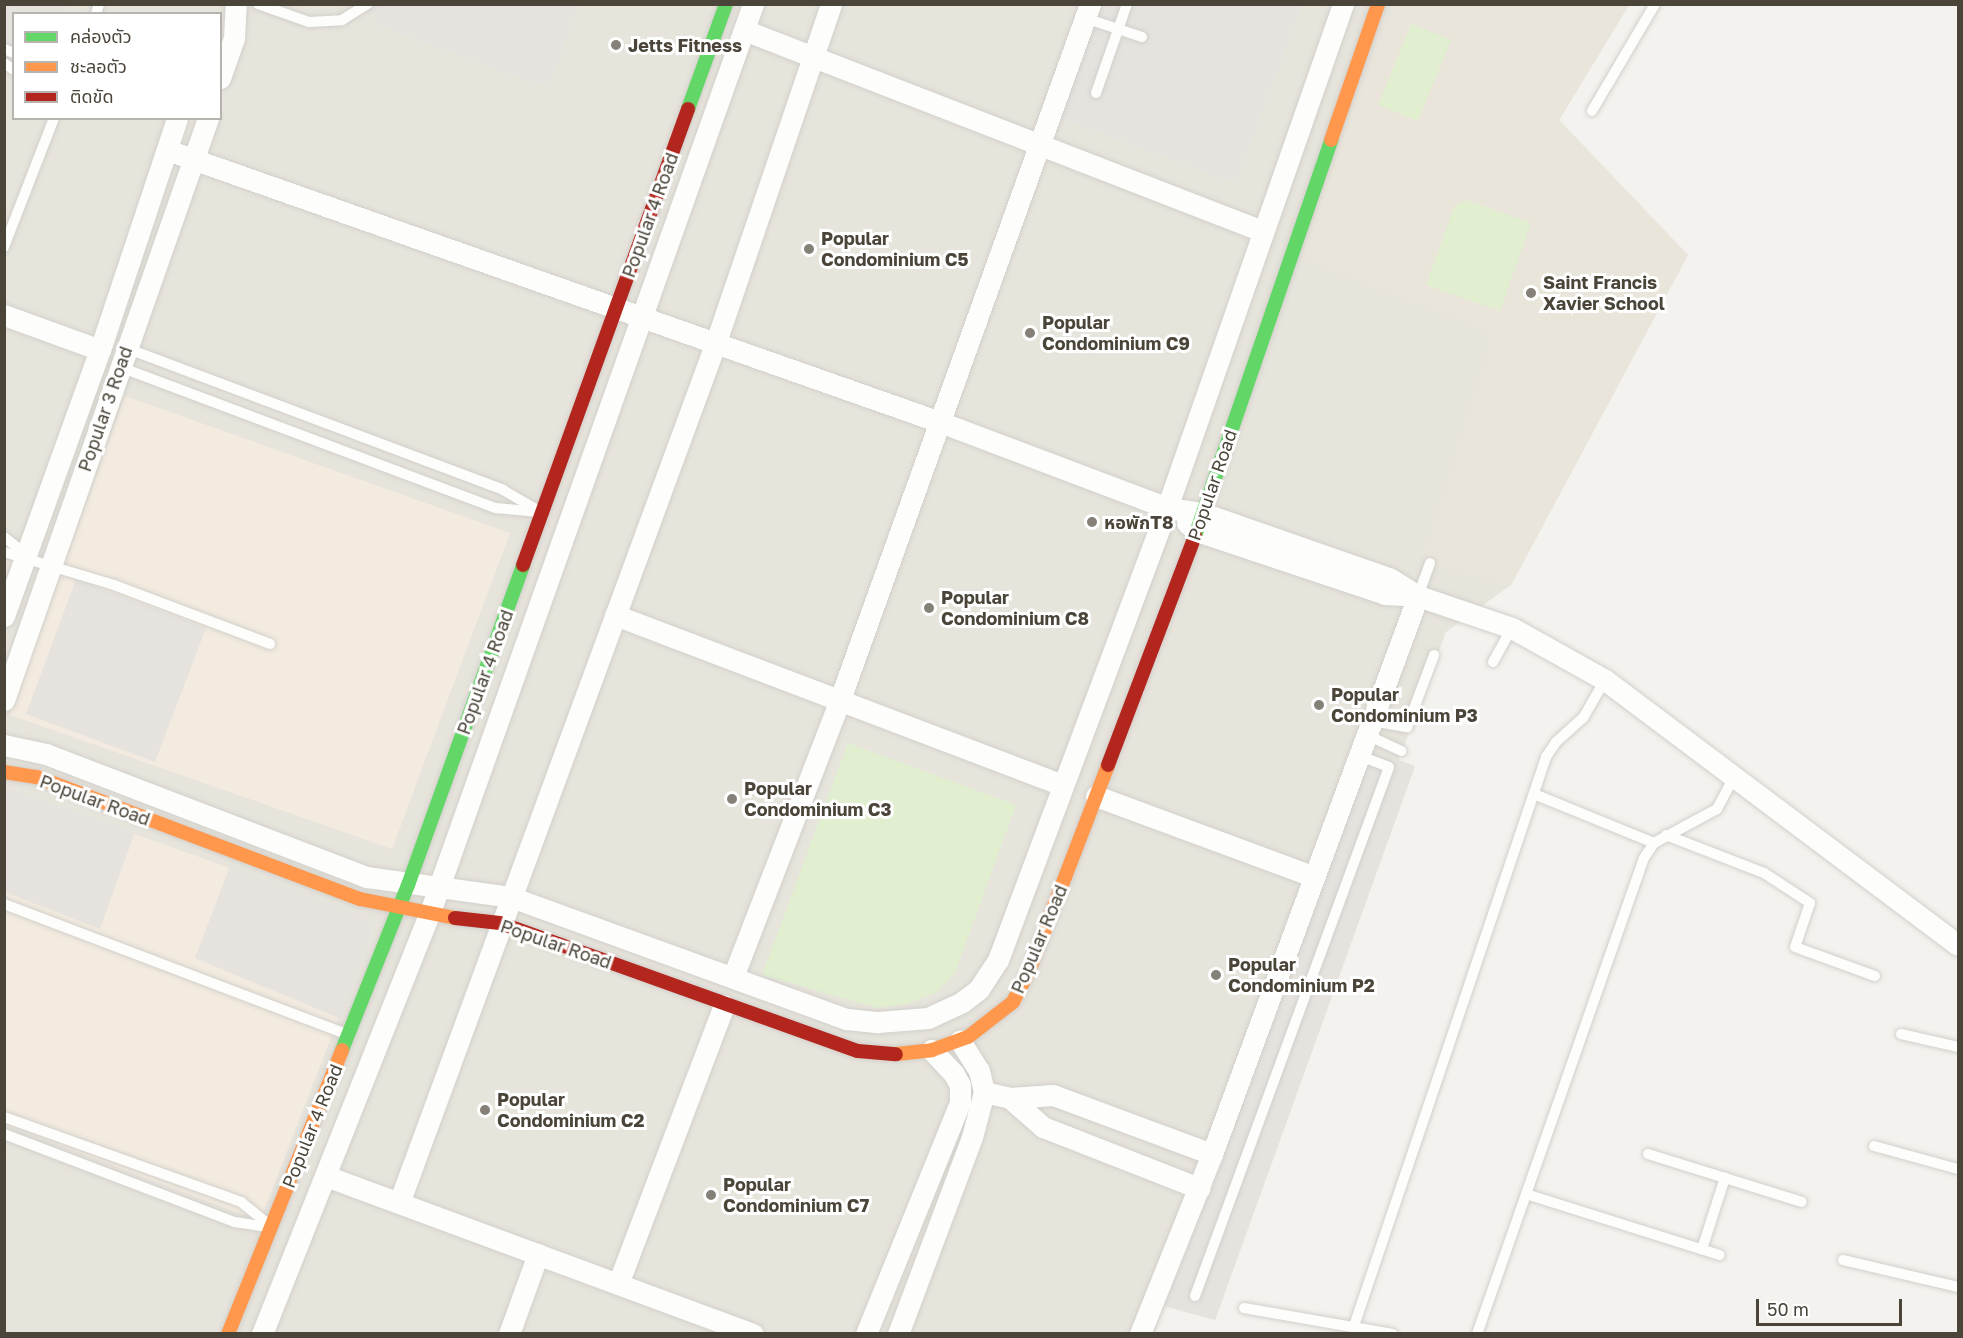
<!DOCTYPE html>
<meta charset="utf-8">
<style>
body{margin:0}
#map{position:relative;width:1963px;height:1338px;overflow:hidden;background:#f4f2ee;font-family:"Golos Text","Noto Sans Thai",sans-serif}
div>[style]{position:absolute}
.residential>*{inset:0;background:#e7e4dc}
.commercial>*{inset:0;background:#f3ebdf}
.education>*{inset:0;background:#eae5da}
.green>*{inset:0;background:#e1eecf}
.parking>*{inset:0;background:#e6e3df}
.roads{filter:drop-shadow(0 0 2px #d2d0cb) drop-shadow(0 0 2px #d2d0cb)}
.lane>*{height:10px;margin:-5px;padding:0 5px;transform-origin:5px;border-radius:5px;background:#fdfdfc}
.street>*{height:21px;margin:-10.5px;padding:0 10.5px;transform-origin:10.5px;border-radius:10.5px;background:#fdfdfc}
.fast>*{height:14px;margin:-7px;padding:0 7px;transform-origin:7px;border-radius:7px;background:#63d668}
.slow>*{height:14px;margin:-7px;padding:0 7px;transform-origin:7px;border-radius:7px;background:#ff974d}
.jam>*{height:14px;margin:-7px;padding:0 7px;transform-origin:7px;border-radius:7px;background:#b3261e}
.dots>*{width:16px;height:16px;translate:-50% -50%;box-sizing:border-box;border:3px solid #fff;border-radius:50%}
span{translate:-50% -50%;white-space:nowrap;text-align:center;line-height:1.15;-webkit-text-stroke:6px #fff;paint-order:stroke}
.poi-label{font-size:18px;color:#4b4439;font-weight:700}
.left{translate:0 -50%;text-align:left}
.street-label{font-size:18px;color:#4b4439}
.frame{position:absolute;inset:0;border:6px solid #4b4439;pointer-events:none}
.legend{position:absolute;left:12px;top:12px;width:210px;height:108px;box-sizing:border-box;background:#fff;border:2px solid #b7b4b0;margin:0;padding:8px 10px;list-style:none;font-size:18px;color:#4b4439}
.legend li{display:flex;align-items:center;gap:12px;height:30px}
.legend b{width:30px;border:2px solid #b7b4b0}
.scale{position:absolute;left:1756px;top:1299px;width:146px;height:27px;box-sizing:border-box;border:3px solid #4b4439;border-top:0;padding-left:8px;font-size:18px;line-height:21px;white-space:nowrap;color:#4b4439;-webkit-text-stroke:4px #fff;paint-order:stroke}
</style>
<div id="map">
<div class="residential">
<i style="clip-path:polygon(evenodd,5px 5px,1629px 5px,1559px 120px,1688px 255px,1511px 585px,1446px 632px,1399px 760px,1415px 766px,1215px 1320px,1164px 1306px,1154px 1334px,5px 1334px,5px 5px,14px 14px,220px 14px,220px 118px,14px 118px,14px 14px)"></i>
</div>
<div class="commercial">
<i style="clip-path:polygon(125px 396px,510px 533px,392px 849px,10px 715px)"></i>
<i style="clip-path:polygon(4px 787px,366px 917px,372px 931px,260px 1221px,5px 1125px)"></i>
</div>
<div class="education">
<i style="clip-path:polygon(1395px 5px,1629px 5px,1559px 120px,1688px 255px,1511px 585px,1423px 562px,1494px 332px,1295px 255px)"></i>
</div>
<div class="green">
<i style="clip-path:polygon(1411px 24px,1451px 40px,1418px 121px,1378px 105px)"></i>
<i style="clip-path:polygon(1467px 200px,1531px 223px,1500px 311px,1426px 285px,1455px 205px)"></i>
<i style="clip-path:polygon(848px 743px,1016px 805px,955px 973px,937px 992px,907px 1004px,878px 1008px,762px 975px)"></i>
</div>
<div class="parking">
<i style="clip-path:polygon(4px 5px,69px 5px,66px 13px,14px 14px,13px 61px,5px 57px)"></i>
<i style="clip-path:polygon(348px 5px,579px 5px,548px 88px,375px 24px,378px 15px)"></i>
<i style="clip-path:polygon(1101px 5px,1302px 5px,1235px 183px,1058px 117px)"></i>
<i style="clip-path:polygon(76px 579px,206px 628px,155px 762px,26px 714px)"></i>
<i style="clip-path:polygon(1372px 752px,1415px 766px,1215px 1320px,1164px 1306px)"></i>
<i style="clip-path:polygon(4px 787px,135px 832px,100px 929px,5px 892px)"></i>
<i style="clip-path:polygon(230px 866px,366px 917px,372px 931px,341px 1019px,195px 958px)"></i>
</div>
<div class="roads">
<div class="lane">
<i style="left:258px;top:4px;width:54px;rotate:19.4deg"></i>
<i style="left:309px;top:22px;width:33px;rotate:-3deg"></i>
<i style="left:342px;top:20px;width:31px;rotate:-32deg"></i>
<i style="left:96px;top:14px;width:10px;rotate:-73deg"></i>
<i style="left:1085px;top:18px;width:60px;rotate:18.4deg"></i>
<i style="left:4px;top:49px;width:11px;rotate:22deg"></i>
<i style="left:4px;top:63px;width:12px;rotate:35deg"></i>
<i style="left:1096px;top:93px;width:94px;rotate:-70.8deg"></i>
<i style="left:1592px;top:111px;width:124px;rotate:-59.5deg"></i>
<i style="left:4px;top:247px;width:138px;rotate:-68.8deg"></i>
<i style="left:126px;top:348px;width:403px;rotate:20.6deg"></i>
<i style="left:503px;top:490px;width:39px;rotate:30deg"></i>
<i style="left:120px;top:367px;width:402px;rotate:20.6deg"></i>
<i style="left:496px;top:508px;width:43px;rotate:5.3deg"></i>
<i style="left:4px;top:537px;width:31px;rotate:38deg"></i>
<i style="left:4px;top:552px;width:115px;rotate:16.7deg"></i>
<i style="left:114px;top:585px;width:167px;rotate:20.7deg"></i>
<i style="left:1418px;top:596px;width:35px;rotate:-70deg"></i>
<i style="left:1493px;top:662px;width:39px;rotate:-61deg"></i>
<i style="left:1372px;top:721px;width:36px;rotate:10deg"></i>
<i style="left:1407px;top:727px;width:77px;rotate:-69.4deg"></i>
<i style="left:1367px;top:735px;width:38px;rotate:25deg"></i>
<i style="left:1534px;top:794px;width:130px;rotate:22.2deg"></i>
<i style="left:1666px;top:835px;width:105px;rotate:21.2deg"></i>
<i style="left:1764px;top:873px;width:55px;rotate:33.1deg"></i>
<i style="left:1810px;top:903px;width:46px;rotate:108.8deg"></i>
<i style="left:1795px;top:947px;width:85px;rotate:19.9deg"></i>
<i style="left:4px;top:904px;width:366px;rotate:20.8deg"></i>
<i style="left:1901px;top:1034px;width:58px;rotate:12.8deg"></i>
<i style="left:4px;top:1117px;width:252px;rotate:19.7deg"></i>
<i style="left:241px;top:1202px;width:36px;rotate:39deg"></i>
<i style="left:4px;top:1134px;width:247px;rotate:20.9deg"></i>
<i style="left:235px;top:1222px;width:33px;rotate:9deg"></i>
<i style="left:1874px;top:1146px;width:87px;rotate:15.3deg"></i>
<i style="left:1648px;top:1154px;width:161px;rotate:17.3deg"></i>
<i style="left:1526px;top:1194px;width:203px;rotate:17.5deg"></i>
<i style="left:1702px;top:1249px;width:75px;rotate:-72.1deg"></i>
<i style="left:1843px;top:1260px;width:118px;rotate:13.2deg"></i>
<i style="left:1195px;top:1296px;width:563px;rotate:-69.86deg"></i>
<i style="left:1389px;top:767px;width:31px;rotate:-159deg"></i>
<i style="left:1244px;top:1308px;width:151px;rotate:9.9deg"></i>
<i style="left:1354px;top:1326px;width:601px;rotate:-71.35deg"></i>
<i style="left:1546px;top:757px;width:18px;rotate:-56deg"></i>
<i style="left:1556px;top:742px;width:36px;rotate:-42deg"></i>
<i style="left:1583px;top:718px;width:44px;rotate:-59.9deg"></i>
<i style="left:1477px;top:1334px;width:504px;rotate:-70.67deg"></i>
<i style="left:1644px;top:858px;width:18px;rotate:-56deg"></i>
<i style="left:1654px;top:843px;width:72px;rotate:-28.4deg"></i>
<i style="left:1717px;top:809px;width:36px;rotate:-62deg"></i>
</div>
<div class="street">
<i style="left:744px;top:30px;width:556px;rotate:21.21deg"></i>
<i style="left:220px;top:78px;width:42px;rotate:-70.7deg"></i>
<i style="left:234px;top:38px;width:34px;rotate:-87deg"></i>
<i style="left:167px;top:150px;width:819px;rotate:19.39deg"></i>
<i style="left:940px;top:422px;width:243px;rotate:20.7deg"></i>
<i style="left:1167px;top:508px;width:35px;rotate:8deg"></i>
<i style="left:1202px;top:513px;width:198px;rotate:19.2deg"></i>
<i style="left:1389px;top:578px;width:34px;rotate:32deg"></i>
<i style="left:4px;top:315px;width:102px;rotate:20deg"></i>
<i style="left:1187px;top:523px;width:13px;rotate:39deg"></i>
<i style="left:1197px;top:531px;width:198px;rotate:18.5deg"></i>
<i style="left:1385px;top:594px;width:33px;rotate:3deg"></i>
<i style="left:1418px;top:596px;width:99px;rotate:18.8deg"></i>
<i style="left:1512px;top:628px;width:107px;rotate:29.2deg"></i>
<i style="left:1605px;top:680px;width:441px;rotate:36.9deg"></i>
<i style="left:615px;top:615px;width:479px;rotate:20.8deg"></i>
<i style="left:4px;top:616px;width:283px;rotate:-70.2deg"></i>
<i style="left:100px;top:350px;width:244px;rotate:-71.6deg"></i>
<i style="left:4px;top:700px;width:617px;rotate:-70.68deg"></i>
<i style="left:4px;top:745px;width:43px;rotate:12.1deg"></i>
<i style="left:46px;top:754px;width:344px;rotate:21deg"></i>
<i style="left:367px;top:877px;width:145px;rotate:7.9deg"></i>
<i style="left:511px;top:897px;width:357px;rotate:20deg"></i>
<i style="left:847px;top:1019px;width:31px;rotate:6deg"></i>
<i style="left:878px;top:1022px;width:50px;rotate:-4.6deg"></i>
<i style="left:928px;top:1018px;width:38px;rotate:-25deg"></i>
<i style="left:962px;top:1002px;width:21px;rotate:-37deg"></i>
<i style="left:979px;top:989px;width:35px;rotate:-57deg"></i>
<i style="left:998px;top:960px;width:483px;rotate:-69.5deg"></i>
<i style="left:1167px;top:508px;width:534px;rotate:-70.75deg"></i>
<i style="left:1096px;top:796px;width:233px;rotate:20.3deg"></i>
<i style="left:733px;top:977px;width:295px;rotate:-68.9deg"></i>
<i style="left:839px;top:702px;width:742px;rotate:-70.22deg"></i>
<i style="left:984px;top:1092px;width:27px;rotate:13deg"></i>
<i style="left:1010px;top:1098px;width:43px;rotate:-4deg"></i>
<i style="left:1053px;top:1095px;width:170px;rotate:20.4deg"></i>
<i style="left:1010px;top:1098px;width:44px;rotate:41.3deg"></i>
<i style="left:1043px;top:1127px;width:168px;rotate:21.4deg"></i>
<i style="left:326px;top:1176px;width:455px;rotate:20.3deg"></i>
<i style="left:399px;top:1203px;width:918px;rotate:-69.79deg"></i>
<i style="left:716px;top:342px;width:357px;rotate:-71.2deg"></i>
<i style="left:618px;top:1284px;width:298px;rotate:-69.2deg"></i>
<i style="left:262px;top:1334px;width:451px;rotate:-68.3deg"></i>
<i style="left:429px;top:915px;width:967px;rotate:-70.42deg"></i>
<i style="left:509px;top:1334px;width:85px;rotate:-70.1deg"></i>
<i style="left:866px;top:1334px;width:250px;rotate:-67.9deg"></i>
<i style="left:960px;top:1102px;width:17px;rotate:-90deg"></i>
<i style="left:960px;top:1085px;width:13px;rotate:-119deg"></i>
<i style="left:954px;top:1074px;width:33px;rotate:-133deg"></i>
<i style="left:898px;top:1334px;width:210px;rotate:-69.4deg"></i>
<i style="left:972px;top:1137px;width:47px;rotate:-75.1deg"></i>
<i style="left:984px;top:1092px;width:22px;rotate:-103deg"></i>
<i style="left:979px;top:1071px;width:36px;rotate:-122deg"></i>
<i style="left:1140px;top:1334px;width:194px;rotate:-68.2deg"></i>
<i style="left:1212px;top:1154px;width:595px;rotate:-69.74deg"></i>
</div>
<div class="fast">
<i style="left:688px;top:109px;width:112px;rotate:-70.1deg"></i>
<i style="left:1195px;top:536px;width:419px;rotate:-71deg"></i>
<i style="left:342px;top:1050px;width:178px;rotate:-68.2deg"></i>
<i style="left:408px;top:885px;width:340px;rotate:-70.2deg"></i>
</div>
<div class="slow">
<i style="left:1331px;top:140px;width:144px;rotate:-70.9deg"></i>
<i style="left:4px;top:772px;width:33px;rotate:9deg"></i>
<i style="left:37px;top:777px;width:345px;rotate:20.7deg"></i>
<i style="left:360px;top:899px;width:97px;rotate:11.3deg"></i>
<i style="left:896px;top:1054px;width:36px;rotate:-6deg"></i>
<i style="left:932px;top:1050px;width:38px;rotate:-20deg"></i>
<i style="left:968px;top:1037px;width:57px;rotate:-37.9deg"></i>
<i style="left:1013px;top:1002px;width:35px;rotate:-63deg"></i>
<i style="left:1029px;top:971px;width:221px;rotate:-69deg"></i>
<i style="left:228px;top:1334px;width:306px;rotate:-68.1deg"></i>
</div>
<div class="jam">
<i style="left:523px;top:565px;width:485px;rotate:-70.1deg"></i>
<i style="left:1108px;top:765px;width:245px;rotate:-69.2deg"></i>
<i style="left:455px;top:918px;width:45px;rotate:6.3deg"></i>
<i style="left:500px;top:923px;width:380px;rotate:19.7deg"></i>
<i style="left:858px;top:1051px;width:38px;rotate:5deg"></i>
</div>
</div>
<div class="dots">
<i style="left:616px;top:45px;background:#868178"></i>
<i style="left:809px;top:249px;background:#868178"></i>
<i style="left:1531px;top:293px;background:#868178"></i>
<i style="left:1030px;top:333px;background:#868178"></i>
<i style="left:1092px;top:522px;background:#868178"></i>
<i style="left:929px;top:608px;background:#868178"></i>
<i style="left:1319px;top:705px;background:#868178"></i>
<i style="left:732px;top:799px;background:#868178"></i>
<i style="left:1216px;top:975px;background:#868178"></i>
<i style="left:485px;top:1110px;background:#868178"></i>
<i style="left:711px;top:1195px;background:#868178"></i>
</div>
<div class="poi-label">
<span class="left" style="left:628px;top:45px">Jetts Fitness</span>
<span class="left" style="left:821px;top:249px">Popular<br>Condominium C5</span>
<span class="left" style="left:1543px;top:293px">Saint Francis<br>Xavier School</span>
<span class="left" style="left:1042px;top:333px">Popular<br>Condominium C9</span>
<span class="left" style="left:1104px;top:522px">หอพักT8</span>
<span class="left" style="left:941px;top:608px">Popular<br>Condominium C8</span>
<span class="left" style="left:1331px;top:705px">Popular<br>Condominium P3</span>
<span class="left" style="left:744px;top:799px">Popular<br>Condominium C3</span>
<span class="left" style="left:1228px;top:975px">Popular<br>Condominium P2</span>
<span class="left" style="left:497px;top:1110px">Popular<br>Condominium C2</span>
<span class="left" style="left:723px;top:1195px">Popular<br>Condominium C7</span>
</div>
<div class="street-label">
<span style="left:650px;top:215px;rotate:-70deg">Popular 4 Road</span>
<span style="left:105px;top:409px;rotate:-71deg">Popular 3 Road</span>
<span style="left:1212px;top:485px;rotate:-71deg">Popular Road</span>
<span style="left:485px;top:672px;rotate:-70deg">Popular 4 Road</span>
<span style="left:95px;top:800px;rotate:20deg">Popular Road</span>
<span style="left:1039px;top:939px;rotate:-67deg">Popular Road</span>
<span style="left:556px;top:944px;rotate:19deg">Popular Road</span>
<span style="left:312px;top:1126px;rotate:-68deg">Popular 4 Road</span>
</div>
<div class="frame"></div>
<ul class="legend">
<li><b style="height:8px;background:#63d668"></b>คล่องตัว</li>
<li><b style="height:8px;background:#ff974d"></b>ชะลอตัว</li>
<li><b style="height:8px;background:#b3261e"></b>ติดขัด</li>
</ul>
<div class="scale">50 m</div>
</div>
